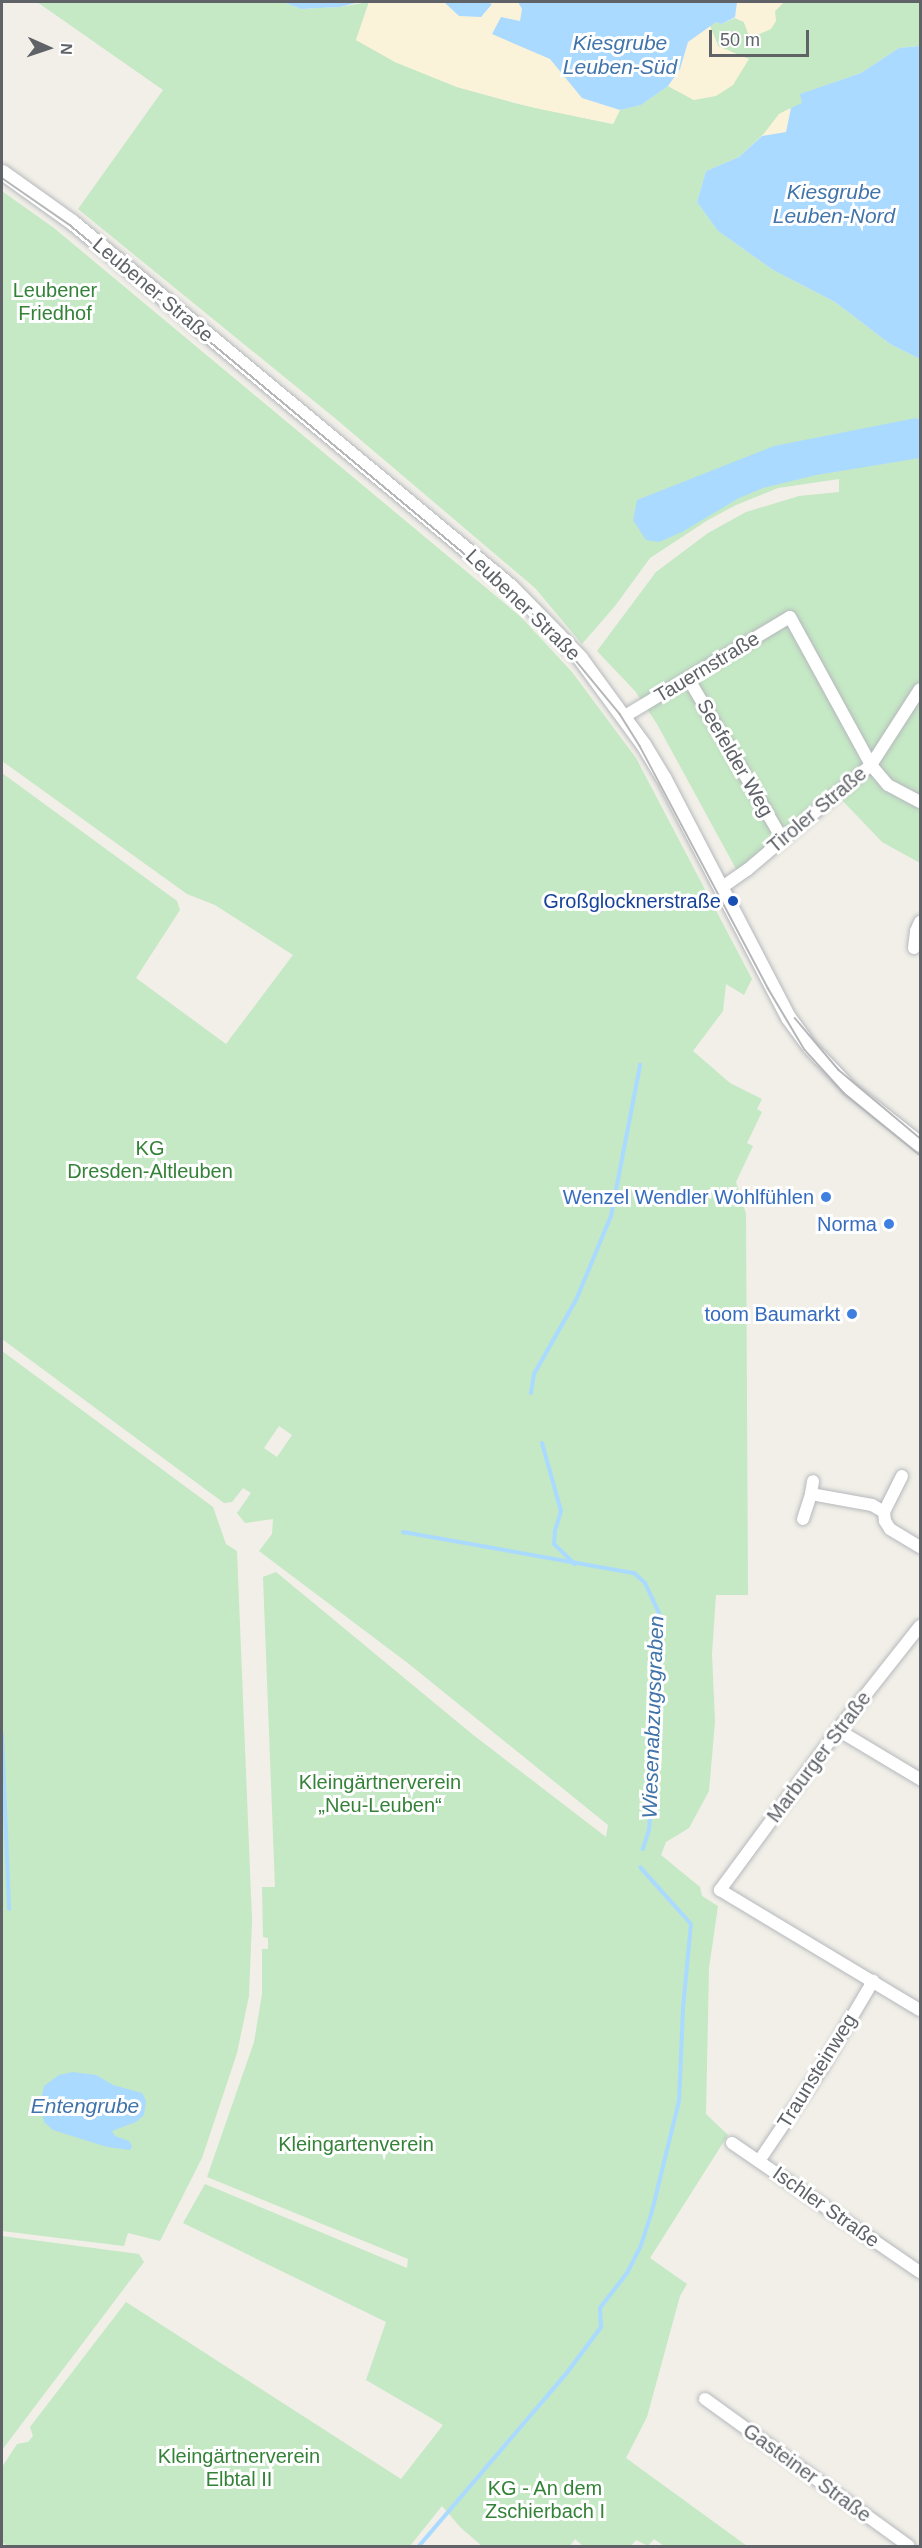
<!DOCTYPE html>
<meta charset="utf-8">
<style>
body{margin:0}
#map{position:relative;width:922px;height:2548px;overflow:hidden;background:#f1efe8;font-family:Helvetica,sans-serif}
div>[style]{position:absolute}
.green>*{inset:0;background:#c5e8c5}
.sand>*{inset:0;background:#fbf3d9}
.water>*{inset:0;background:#aadaff}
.stream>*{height:4px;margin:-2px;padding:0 2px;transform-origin:2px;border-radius:2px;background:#aadaff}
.roads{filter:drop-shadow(0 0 2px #b5b8bc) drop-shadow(0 0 2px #b5b8bc)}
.minor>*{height:12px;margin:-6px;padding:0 6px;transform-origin:6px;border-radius:6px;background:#fff}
.tertiary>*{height:15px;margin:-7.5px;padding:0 7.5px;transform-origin:7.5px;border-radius:7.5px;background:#fff}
.tram>*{height:1.5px;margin:-0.75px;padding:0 0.75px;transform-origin:0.75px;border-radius:0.75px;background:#b6b7b8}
.dots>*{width:16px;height:16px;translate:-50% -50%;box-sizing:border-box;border:3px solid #fff;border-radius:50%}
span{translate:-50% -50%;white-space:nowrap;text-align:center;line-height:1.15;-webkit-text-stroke:6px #fff;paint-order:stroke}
.park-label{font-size:20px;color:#348238}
.street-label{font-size:20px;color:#5f6368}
.transit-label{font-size:20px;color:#164399}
.right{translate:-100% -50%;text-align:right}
.shop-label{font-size:20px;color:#366cbe}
.water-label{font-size:21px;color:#4174aa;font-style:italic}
.frame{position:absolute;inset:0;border:3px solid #5f6368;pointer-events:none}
.north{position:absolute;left:18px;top:18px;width:60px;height:60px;-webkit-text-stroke:4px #fff;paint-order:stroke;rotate:93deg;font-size:16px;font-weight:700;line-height:24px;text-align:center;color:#5f6368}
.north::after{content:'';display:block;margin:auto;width:21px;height:27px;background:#5f6368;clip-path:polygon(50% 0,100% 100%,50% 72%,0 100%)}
.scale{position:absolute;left:709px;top:30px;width:100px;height:27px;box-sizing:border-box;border:3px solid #5f6368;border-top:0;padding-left:8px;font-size:18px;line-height:21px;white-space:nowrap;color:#5f6368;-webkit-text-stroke:4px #fff;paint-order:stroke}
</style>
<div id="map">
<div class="green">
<i style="clip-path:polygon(37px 2px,283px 2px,301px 9px,340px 7px,369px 2px,356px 40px,395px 62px,457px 87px,518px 104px,613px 124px,620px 110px,641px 105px,668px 86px,694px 100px,718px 46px,710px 26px,716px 22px,722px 24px,735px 18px,744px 22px,749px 36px,753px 37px,771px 28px,775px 11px,784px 2px,920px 2px,920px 46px,899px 48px,861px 73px,801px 94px,803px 103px,779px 114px,770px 128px,739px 157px,706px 171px,697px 202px,718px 231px,773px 270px,835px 302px,890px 344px,920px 359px,920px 863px,882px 842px,839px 797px,742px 880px,657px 724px,635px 691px,597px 651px,656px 572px,708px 533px,746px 512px,799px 496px,839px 492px,839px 479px,778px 488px,736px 505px,708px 520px,650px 558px,615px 606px,582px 644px,535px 588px,336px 419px,78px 209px,163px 90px)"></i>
<i style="clip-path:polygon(evenodd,2px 191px,54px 228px,521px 617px,572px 672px,636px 758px,752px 979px,744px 995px,726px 984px,723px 1011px,693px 1051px,730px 1083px,762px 1099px,757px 1109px,762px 1112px,747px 1143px,753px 1146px,736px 1182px,746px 1214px,748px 1595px,716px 1595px,712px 1654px,715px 1722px,709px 1791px,689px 1828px,666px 1842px,661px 1855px,700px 1887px,702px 1896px,718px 1906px,709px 1968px,706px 2114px,728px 2135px,650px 2258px,687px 2284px,680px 2296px,647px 2417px,626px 2458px,747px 2546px,664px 2546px,654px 2539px,648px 2546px,636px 2540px,631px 2546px,583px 2546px,575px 2539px,570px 2546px,482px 2546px,461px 2528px,442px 2506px,410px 2546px,7px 2546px,2px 2542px,2px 2467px,17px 2444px,28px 2442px,33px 2436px,30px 2427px,126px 2302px,401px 2479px,443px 2425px,366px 2380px,386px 2322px,183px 2223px,205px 2184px,407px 2268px,408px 2259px,207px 2177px,254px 2042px,262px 1994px,262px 1949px,268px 1949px,268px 1938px,263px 1937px,262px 1887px,275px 1887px,263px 1577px,276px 1572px,472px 1734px,606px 1837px,608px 1825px,409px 1664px,259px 1551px,272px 1534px,273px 1519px,245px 1523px,237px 1513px,251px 1493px,243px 1488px,232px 1502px,224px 1503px,2px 1339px,2px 773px,177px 901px,180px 910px,136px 978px,226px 1044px,293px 955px,215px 905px,187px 894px,2px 761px,2px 191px,279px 1426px,292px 1435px,277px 1457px,264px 1448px,279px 1426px)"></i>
<i style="clip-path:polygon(2px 1351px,213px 1507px,226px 1544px,237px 1551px,252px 1920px,249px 1996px,237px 2053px,202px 2158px,160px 2241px,128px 2233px,124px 2246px,2px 2231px)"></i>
<i style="clip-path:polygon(2px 2236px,139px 2254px,144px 2262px,2px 2450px)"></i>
</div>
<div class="sand">
<i style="clip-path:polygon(369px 2px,525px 2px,582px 98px,620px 110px,613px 124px,535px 108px,457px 87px,395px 62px,356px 40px)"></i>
<i style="clip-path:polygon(737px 2px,784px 2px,775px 11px,776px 21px,771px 29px,753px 37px,749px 36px,744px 22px,735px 18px)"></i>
<i style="clip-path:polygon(710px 26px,718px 46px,749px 59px,733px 85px,716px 96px,694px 100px,668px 86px,680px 69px,688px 42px)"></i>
<i style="clip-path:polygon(791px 108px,786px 132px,762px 136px,779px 114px)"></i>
</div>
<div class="water">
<i style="clip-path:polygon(283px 2px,359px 2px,340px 7px,301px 9px)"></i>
<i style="clip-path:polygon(444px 2px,486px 2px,492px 4px,481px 17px,459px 16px)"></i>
<i style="clip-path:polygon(518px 2px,737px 2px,735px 17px,722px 24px,716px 22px,688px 42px,680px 69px,668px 86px,641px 105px,620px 110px,582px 98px,550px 59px,492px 34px,501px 17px,520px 21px,522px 9px)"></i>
<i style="clip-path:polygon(920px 46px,920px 359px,890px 344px,835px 302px,773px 270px,718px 231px,697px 202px,706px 171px,739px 157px,762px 136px,786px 132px,791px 108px,802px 103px,800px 94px,861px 73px,899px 48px)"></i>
<i style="clip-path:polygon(916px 418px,920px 420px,920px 458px,816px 475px,763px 488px,739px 498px,682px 532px,659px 542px,646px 540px,633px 520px,637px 500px,774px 446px)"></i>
<i style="clip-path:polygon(73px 2072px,96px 2075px,113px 2085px,142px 2093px,146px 2101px,144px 2115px,136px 2122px,112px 2131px,115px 2136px,129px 2141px,132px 2146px,130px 2150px,107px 2147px,53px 2130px,44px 2122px,40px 2104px,44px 2086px,59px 2075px)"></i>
</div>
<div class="stream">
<i style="left:531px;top:1393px;width:19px;rotate:-81deg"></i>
<i style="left:534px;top:1374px;width:85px;rotate:-60.4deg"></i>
<i style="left:576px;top:1300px;width:91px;rotate:-67.4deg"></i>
<i style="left:611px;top:1216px;width:154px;rotate:-79.1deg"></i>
<i style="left:542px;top:1443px;width:71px;rotate:74.4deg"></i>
<i style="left:561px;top:1511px;width:21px;rotate:107deg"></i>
<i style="left:555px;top:1531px;width:13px;rotate:94deg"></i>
<i style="left:554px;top:1544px;width:29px;rotate:44deg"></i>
<i style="left:403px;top:1532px;width:235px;rotate:10.1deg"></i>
<i style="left:634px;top:1573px;width:15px;rotate:42deg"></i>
<i style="left:645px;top:1583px;width:33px;rotate:65deg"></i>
<i style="left:659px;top:1613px;width:44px;rotate:101.8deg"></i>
<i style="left:650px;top:1656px;width:19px;rotate:81deg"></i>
<i style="left:653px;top:1675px;width:109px;rotate:90.5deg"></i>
<i style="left:652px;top:1784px;width:46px;rotate:93.7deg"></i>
<i style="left:649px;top:1830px;width:20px;rotate:108deg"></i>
<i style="left:2px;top:1734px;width:175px;rotate:87.7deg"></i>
<i style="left:419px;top:2546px;width:226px;rotate:-49.5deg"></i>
<i style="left:566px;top:2374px;width:59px;rotate:-53.3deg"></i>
<i style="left:601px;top:2327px;width:19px;rotate:-93deg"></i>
<i style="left:600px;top:2308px;width:44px;rotate:-52.4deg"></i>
<i style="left:627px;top:2273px;width:31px;rotate:-63deg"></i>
<i style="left:641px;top:2245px;width:36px;rotate:-72deg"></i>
<i style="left:652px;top:2211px;width:113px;rotate:-76.2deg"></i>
<i style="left:679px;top:2101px;width:93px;rotate:-87.5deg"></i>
<i style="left:683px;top:2008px;width:84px;rotate:-84.6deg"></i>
<i style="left:691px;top:1924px;width:76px;rotate:-131.8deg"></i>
</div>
<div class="roads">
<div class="minor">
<i style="left:688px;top:678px;width:186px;rotate:59.6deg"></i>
<i style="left:625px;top:716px;width:192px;rotate:-31deg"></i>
<i style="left:790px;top:617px;width:169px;rotate:61.3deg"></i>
<i style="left:871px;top:765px;width:26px;rotate:50deg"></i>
<i style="left:888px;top:785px;width:36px;rotate:28deg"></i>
<i style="left:721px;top:888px;width:32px;rotate:-35deg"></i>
<i style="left:747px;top:870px;width:162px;rotate:-40.3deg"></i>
<i style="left:871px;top:765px;width:90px;rotate:-57.2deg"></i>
<i style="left:914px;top:948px;width:17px;rotate:-83deg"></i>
<i style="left:916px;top:931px;width:10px;rotate:-66deg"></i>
<i style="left:902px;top:1476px;width:40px;rotate:116.6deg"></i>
<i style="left:884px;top:1512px;width:9px;rotate:84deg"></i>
<i style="left:885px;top:1521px;width:9px;rotate:58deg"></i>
<i style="left:890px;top:1529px;width:35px;rotate:31deg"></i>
<i style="left:811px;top:1494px;width:13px;rotate:-81deg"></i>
<i style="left:803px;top:1519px;width:26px;rotate:-72deg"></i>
<i style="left:811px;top:1494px;width:62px;rotate:10.2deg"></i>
<i style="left:872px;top:1505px;width:14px;rotate:30deg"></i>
<i style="left:920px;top:1626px;width:132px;rotate:128.3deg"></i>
<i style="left:838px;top:1730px;width:199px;rotate:126.4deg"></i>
<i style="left:720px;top:1890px;width:233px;rotate:31deg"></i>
<i style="left:838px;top:1730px;width:96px;rotate:30.9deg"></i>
<i style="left:732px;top:2143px;width:228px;rotate:34.5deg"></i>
<i style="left:759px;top:2161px;width:115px;rotate:-56deg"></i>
<i style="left:823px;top:2066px;width:99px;rotate:-59.5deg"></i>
<i style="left:705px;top:2399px;width:251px;rotate:35.8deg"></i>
</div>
<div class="tertiary">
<i style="left:2px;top:172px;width:86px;rotate:35.5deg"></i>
<i style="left:72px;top:222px;width:571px;rotate:39.74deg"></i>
<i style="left:511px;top:587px;width:67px;rotate:45.6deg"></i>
<i style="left:558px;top:635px;width:32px;rotate:46deg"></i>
<i style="left:580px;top:658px;width:107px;rotate:53.8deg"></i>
<i style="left:643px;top:744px;width:39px;rotate:59deg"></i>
<i style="left:663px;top:777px;width:271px;rotate:62.5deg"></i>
<i style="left:788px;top:1017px;width:36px;rotate:54deg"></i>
<i style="left:809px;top:1046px;width:58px;rotate:46.4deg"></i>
<i style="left:849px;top:1088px;width:90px;rotate:38.3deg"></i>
</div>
</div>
<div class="tram">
<i style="left:2px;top:178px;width:83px;rotate:34.7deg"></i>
<i style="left:70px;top:225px;width:570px;rotate:39.81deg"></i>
<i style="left:508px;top:590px;width:71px;rotate:44.4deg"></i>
<i style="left:559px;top:640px;width:96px;rotate:50.5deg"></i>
<i style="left:620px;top:714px;width:38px;rotate:58deg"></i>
<i style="left:640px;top:746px;width:274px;rotate:62.1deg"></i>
<i style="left:768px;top:988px;width:72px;rotate:59.2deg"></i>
<i style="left:805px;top:1050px;width:58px;rotate:47.8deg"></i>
<i style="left:844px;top:1093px;width:98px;rotate:39.2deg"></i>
<i style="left:795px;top:1018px;width:68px;rotate:49.8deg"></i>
<i style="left:839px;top:1070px;width:106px;rotate:40deg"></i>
</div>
<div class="dots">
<i style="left:733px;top:901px;background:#1a4fb4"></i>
<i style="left:826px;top:1197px;background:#3f7fe0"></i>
<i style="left:889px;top:1224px;background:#3f7fe0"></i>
<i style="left:852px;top:1314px;background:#3f7fe0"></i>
</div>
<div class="park-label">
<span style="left:55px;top:302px">Leubener<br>Friedhof</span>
<span style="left:150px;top:1160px">KG<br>Dresden-Altleuben</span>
<span style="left:380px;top:1794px">Kleingärtnerverein<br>„Neu-Leuben“</span>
<span style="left:356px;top:2144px">Kleingartenverein</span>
<span style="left:239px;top:2468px">Kleingärtnerverein<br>Elbtal II</span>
<span style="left:545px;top:2500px">KG - An dem<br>Zschierbach I</span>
</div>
<div class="street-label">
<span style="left:153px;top:290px;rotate:40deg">Leubener Straße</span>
<span style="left:523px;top:605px;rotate:44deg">Leubener Straße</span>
<span style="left:707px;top:667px;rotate:-31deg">Tauernstraße</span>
<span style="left:735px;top:758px;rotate:60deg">Seefelder Weg</span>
<span style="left:817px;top:810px;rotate:-40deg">Tiroler Straße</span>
<span style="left:819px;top:1757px;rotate:-53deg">Marburger Straße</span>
<span style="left:817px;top:2071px;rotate:-58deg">Traunsteinweg</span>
<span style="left:826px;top:2207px;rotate:35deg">Ischler Straße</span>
<span style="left:807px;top:2473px;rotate:36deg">Gasteiner Straße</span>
</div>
<div class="transit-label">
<span class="right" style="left:721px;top:901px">Großglocknerstraße</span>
</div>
<div class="shop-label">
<span class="right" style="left:814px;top:1197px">Wenzel Wendler Wohlfühlen</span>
<span class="right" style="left:877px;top:1224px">Norma</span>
<span class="right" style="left:840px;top:1314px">toom Baumarkt</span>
</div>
<div class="water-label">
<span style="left:620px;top:55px">Kiesgrube<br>Leuben-Süd</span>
<span style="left:834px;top:204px">Kiesgrube<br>Leuben-Nord</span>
<span style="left:653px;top:1717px;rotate:-88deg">Wiesenabzugsgraben</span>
<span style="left:85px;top:2106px">Entengrube</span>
</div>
<div class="frame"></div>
<div class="north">N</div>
<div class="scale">50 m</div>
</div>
